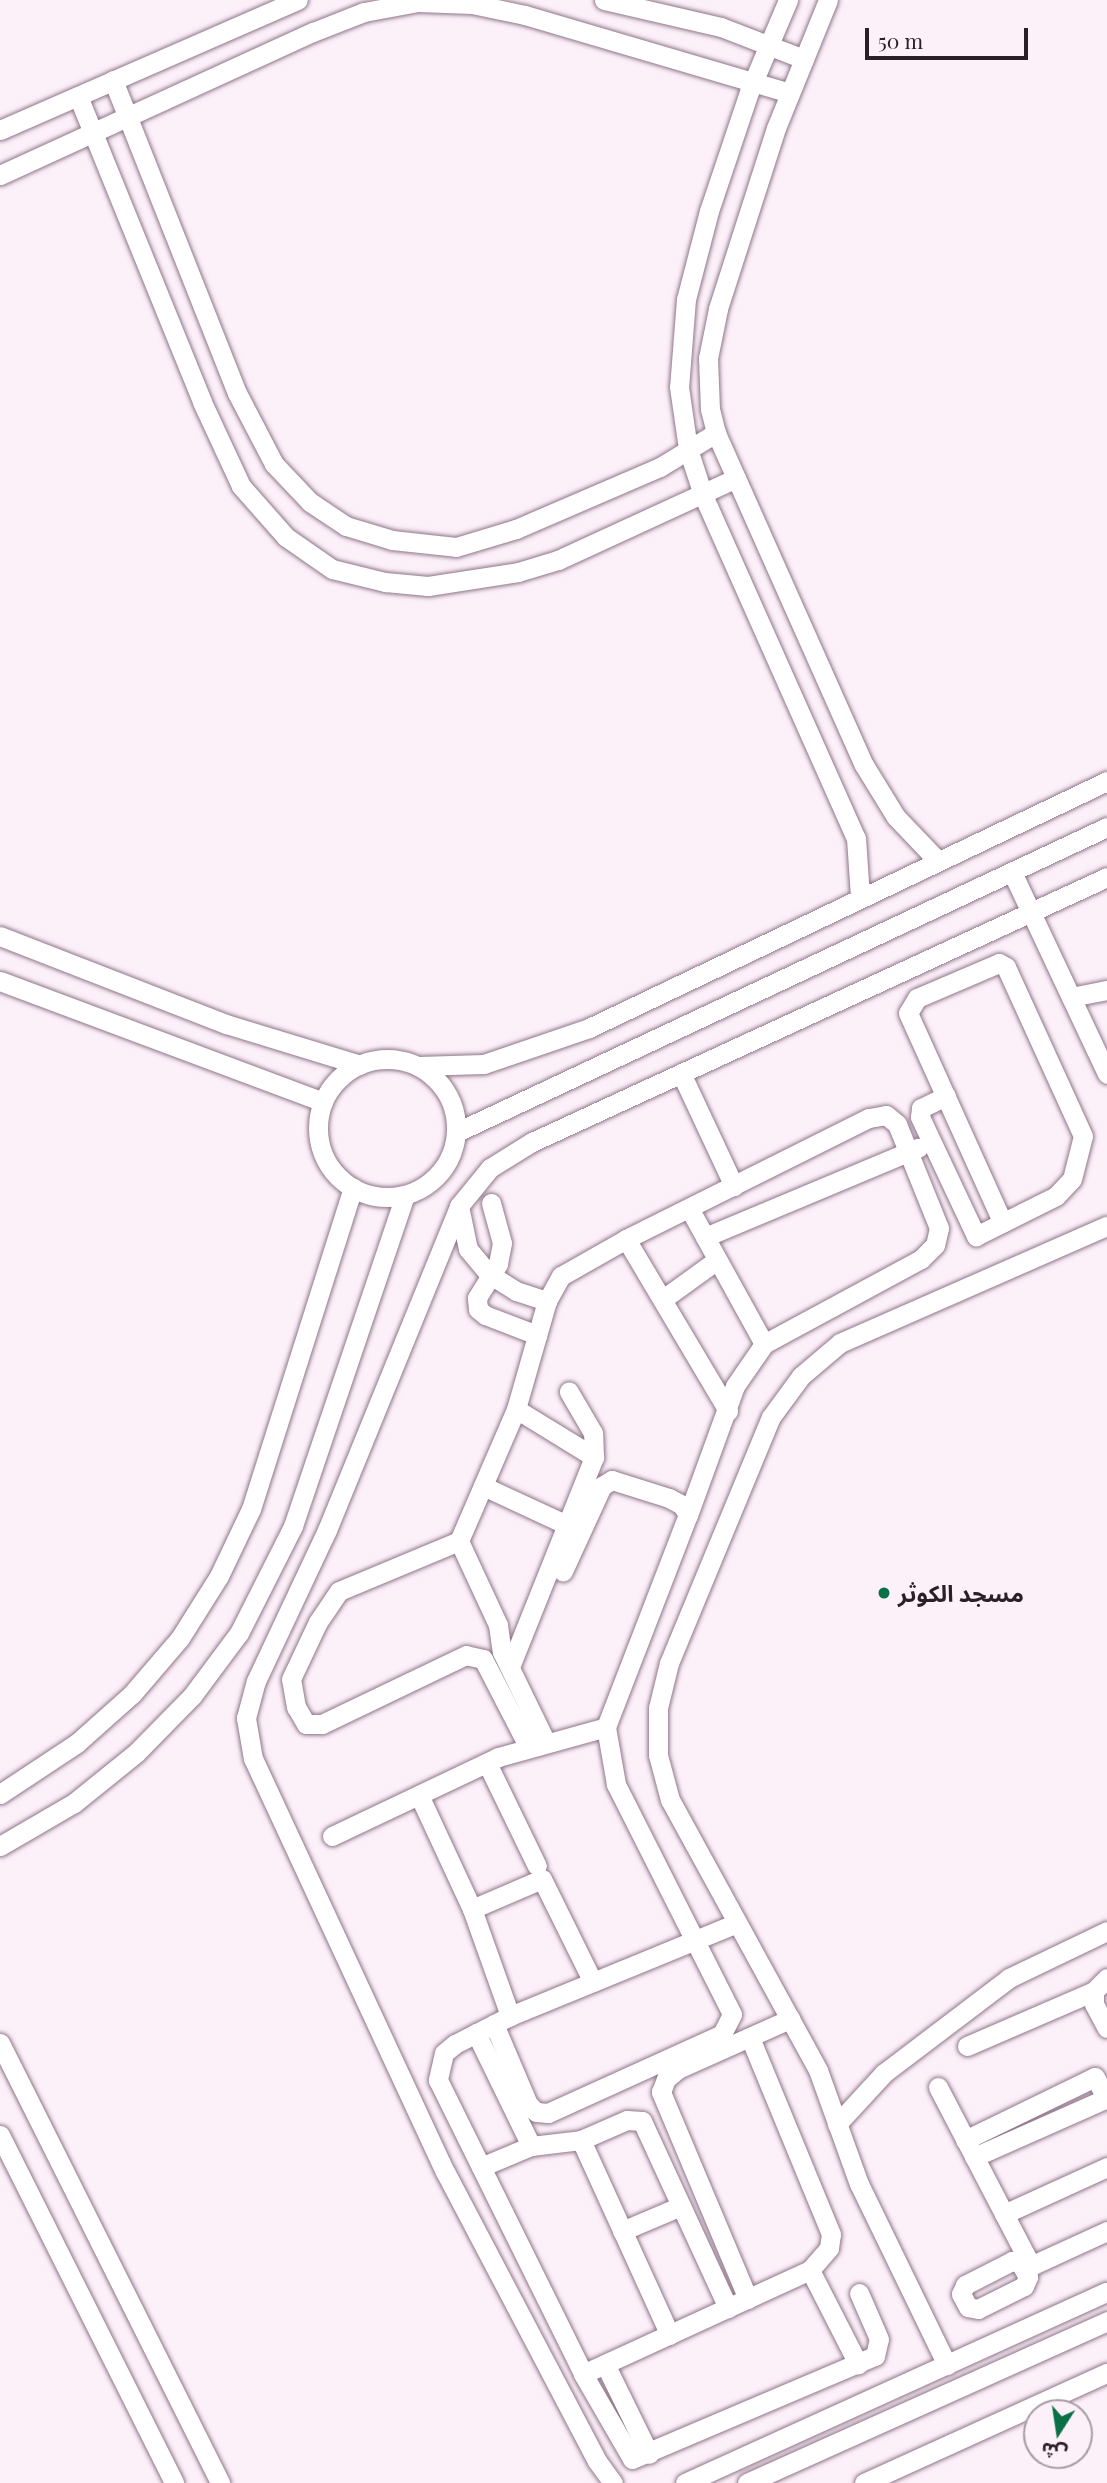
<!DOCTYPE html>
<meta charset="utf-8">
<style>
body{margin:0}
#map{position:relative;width:1107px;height:2483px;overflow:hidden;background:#fcf0f9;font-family:"Playfair Display","Noto Sans Arabic",serif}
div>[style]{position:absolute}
.roads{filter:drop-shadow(0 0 2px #8f7589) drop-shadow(0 0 2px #8f7589)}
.street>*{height:19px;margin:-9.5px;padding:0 9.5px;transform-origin:9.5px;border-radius:9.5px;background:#fff}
.street>.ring{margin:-9.5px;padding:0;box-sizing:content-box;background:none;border:19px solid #fff;border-radius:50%}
.dots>*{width:19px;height:19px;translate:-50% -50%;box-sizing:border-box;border:4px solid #fcf0f9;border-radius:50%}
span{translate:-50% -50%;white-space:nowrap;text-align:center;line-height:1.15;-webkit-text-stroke:6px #fcf0f9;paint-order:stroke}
.poi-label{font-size:23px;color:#2a1f27;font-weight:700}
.left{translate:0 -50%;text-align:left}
.north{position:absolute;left:1023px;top:2399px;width:70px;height:70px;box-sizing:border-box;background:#fcf0f9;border:2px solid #a89ca5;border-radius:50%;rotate:192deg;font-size:19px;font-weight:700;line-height:28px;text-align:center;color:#2a1f27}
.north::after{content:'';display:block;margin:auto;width:24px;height:32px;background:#097047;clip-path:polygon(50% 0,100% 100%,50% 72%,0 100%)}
.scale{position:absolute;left:865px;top:28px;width:163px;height:32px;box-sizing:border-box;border:4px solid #2a1f27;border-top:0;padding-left:9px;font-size:21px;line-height:24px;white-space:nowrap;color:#2a1f27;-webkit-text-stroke:5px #fcf0f9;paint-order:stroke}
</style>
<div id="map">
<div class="roads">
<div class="street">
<i style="left:604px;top:0;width:120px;rotate:13deg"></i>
<i style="left:721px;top:27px;width:89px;rotate:21.1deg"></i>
<i style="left:788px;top:0;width:100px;rotate:113deg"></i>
<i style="left:749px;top:92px;width:126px;rotate:108.6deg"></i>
<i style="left:709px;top:211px;width:91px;rotate:104.6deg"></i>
<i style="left:686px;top:299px;width:88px;rotate:94.5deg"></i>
<i style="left:679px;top:387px;width:63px;rotate:81.7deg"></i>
<i style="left:688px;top:449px;width:48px;rotate:71.9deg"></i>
<i style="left:703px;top:495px;width:376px;rotate:66deg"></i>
<i style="left:856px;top:838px;width:58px;rotate:86.1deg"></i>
<i style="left:828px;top:0;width:138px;rotate:112.1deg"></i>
<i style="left:776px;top:128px;width:190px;rotate:107.8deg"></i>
<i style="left:718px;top:309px;width:50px;rotate:101.5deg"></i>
<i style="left:708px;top:358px;width:51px;rotate:87.8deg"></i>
<i style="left:710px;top:409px;width:25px;rotate:76deg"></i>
<i style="left:716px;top:433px;width:363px;rotate:66deg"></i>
<i style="left:864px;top:765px;width:61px;rotate:58.4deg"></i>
<i style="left:896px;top:817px;width:61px;rotate:46.3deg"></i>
<i style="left:113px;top:80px;width:337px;rotate:68.4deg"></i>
<i style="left:237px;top:393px;width:80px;rotate:62.5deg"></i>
<i style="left:274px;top:464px;width:52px;rotate:46.5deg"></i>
<i style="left:310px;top:502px;width:43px;rotate:33.7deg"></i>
<i style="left:346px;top:526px;width:48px;rotate:16.9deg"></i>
<i style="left:392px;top:540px;width:64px;rotate:6.2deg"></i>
<i style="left:456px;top:547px;width:63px;rotate:-16.7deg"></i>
<i style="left:516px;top:529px;width:157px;rotate:-23.3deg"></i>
<i style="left:660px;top:467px;width:66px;rotate:-31.3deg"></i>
<i style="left:78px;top:96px;width:330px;rotate:67.9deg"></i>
<i style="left:202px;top:402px;width:93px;rotate:65.1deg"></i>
<i style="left:241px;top:486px;width:68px;rotate:48.6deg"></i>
<i style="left:286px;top:537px;width:56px;rotate:34.8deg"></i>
<i style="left:332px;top:569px;width:55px;rotate:13.8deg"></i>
<i style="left:385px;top:582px;width:43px;rotate:5.3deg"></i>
<i style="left:428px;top:586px;width:91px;rotate:-8.8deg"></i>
<i style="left:518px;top:572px;width:42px;rotate:-16.7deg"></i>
<i style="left:558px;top:560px;width:196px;rotate:-24.7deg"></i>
<i style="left:0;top:130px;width:325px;rotate:-23.6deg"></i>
<i style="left:0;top:175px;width:344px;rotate:-24.6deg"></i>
<i style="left:313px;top:32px;width:55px;rotate:-21.4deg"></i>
<i style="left:364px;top:12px;width:55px;rotate:-10.5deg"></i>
<i style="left:418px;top:2px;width:54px;rotate:2.1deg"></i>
<i style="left:472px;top:4px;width:54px;rotate:11.7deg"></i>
<i style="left:525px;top:15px;width:276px;rotate:16.4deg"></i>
<i style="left:1012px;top:872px;width:223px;rotate:64.8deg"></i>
<i style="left:0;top:936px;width:243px;rotate:21.3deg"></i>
<i style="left:226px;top:1024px;width:140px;rotate:17deg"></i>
<i style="left:0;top:981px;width:345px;rotate:20.5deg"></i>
<i style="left:1071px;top:997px;width:37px;rotate:-11deg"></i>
<i class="ring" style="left:318px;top:1059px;width:119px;height:119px"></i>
<i style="left:418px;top:1066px;width:66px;rotate:-1.7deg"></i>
<i style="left:484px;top:1064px;width:111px;rotate:-18.9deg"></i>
<i style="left:589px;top:1028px;width:574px;rotate:-25.49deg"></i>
<i style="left:681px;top:1073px;width:125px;rotate:64.9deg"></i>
<i style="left:946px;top:1096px;width:28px;rotate:154deg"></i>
<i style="left:921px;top:1108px;width:9px;rotate:96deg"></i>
<i style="left:920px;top:1117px;width:132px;rotate:64.8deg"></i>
<i style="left:976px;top:1236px;width:89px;rotate:-26.6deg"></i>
<i style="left:1056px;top:1196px;width:23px;rotate:-47deg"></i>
<i style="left:1072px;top:1179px;width:44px;rotate:-75.7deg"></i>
<i style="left:1083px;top:1136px;width:186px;rotate:-114.5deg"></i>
<i style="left:1006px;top:967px;width:8px;rotate:-150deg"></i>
<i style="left:999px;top:963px;width:89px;rotate:156.9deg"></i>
<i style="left:917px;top:998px;width:17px;rotate:121deg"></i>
<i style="left:908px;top:1013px;width:230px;rotate:65.7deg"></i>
<i style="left:457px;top:1132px;width:718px;rotate:-25.14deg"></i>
<i style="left:491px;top:1203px;width:41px;rotate:74.6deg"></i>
<i style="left:502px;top:1243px;width:21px;rotate:101deg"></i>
<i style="left:498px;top:1264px;width:40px;rotate:122deg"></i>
<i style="left:477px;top:1298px;width:11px;rotate:85deg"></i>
<i style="left:478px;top:1309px;width:9px;rotate:41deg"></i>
<i style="left:485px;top:1315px;width:56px;rotate:21deg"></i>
<i style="left:459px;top:1206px;width:44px;rotate:78.2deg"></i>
<i style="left:468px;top:1249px;width:33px;rotate:50deg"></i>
<i style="left:489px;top:1274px;width:32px;rotate:32deg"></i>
<i style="left:516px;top:1291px;width:33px;rotate:18deg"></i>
<i style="left:689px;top:1208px;width:155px;rotate:61.1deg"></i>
<i style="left:705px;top:1237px;width:231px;rotate:-22.7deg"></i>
<i style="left:626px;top:1239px;width:271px;rotate:-26.5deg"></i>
<i style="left:869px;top:1118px;width:17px;rotate:-10deg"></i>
<i style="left:886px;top:1115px;width:14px;rotate:39deg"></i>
<i style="left:897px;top:1124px;width:112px;rotate:68deg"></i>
<i style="left:939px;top:1228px;width:17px;rotate:103deg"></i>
<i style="left:935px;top:1245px;width:20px;rotate:135deg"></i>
<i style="left:921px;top:1259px;width:179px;rotate:151.6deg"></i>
<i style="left:764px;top:1344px;width:51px;rotate:124.6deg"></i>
<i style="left:735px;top:1386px;width:137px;rotate:110deg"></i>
<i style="left:663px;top:1299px;width:67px;rotate:-35.8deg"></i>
<i style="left:516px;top:1409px;width:92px;rotate:31.6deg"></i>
<i style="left:483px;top:1486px;width:93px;rotate:24.9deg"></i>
<i style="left:459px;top:1541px;width:144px;rotate:-66.6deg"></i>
<i style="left:516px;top:1409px;width:112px;rotate:-74deg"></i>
<i style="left:547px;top:1301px;width:29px;rotate:-61deg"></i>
<i style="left:561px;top:1276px;width:75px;rotate:-29.6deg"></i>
<i style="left:626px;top:1239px;width:200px;rotate:59.3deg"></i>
<i style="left:510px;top:1667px;width:226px;rotate:-68.2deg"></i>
<i style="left:594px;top:1457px;width:24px;rotate:-92deg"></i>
<i style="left:593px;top:1433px;width:48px;rotate:-120.3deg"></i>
<i style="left:528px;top:1746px;width:98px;rotate:-117.3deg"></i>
<i style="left:483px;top:1659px;width:17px;rotate:-167deg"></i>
<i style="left:466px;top:1655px;width:160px;rotate:154.4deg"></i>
<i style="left:322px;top:1724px;width:16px;rotate:180deg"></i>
<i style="left:306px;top:1724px;width:20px;rotate:-120deg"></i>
<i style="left:296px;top:1707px;width:28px;rotate:-100deg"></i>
<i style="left:291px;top:1679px;width:63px;rotate:-64.7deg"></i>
<i style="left:318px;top:1622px;width:37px;rotate:-56deg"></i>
<i style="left:339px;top:1591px;width:130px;rotate:-22.6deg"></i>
<i style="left:459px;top:1541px;width:93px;rotate:65.1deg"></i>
<i style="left:498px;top:1625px;width:27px;rotate:82deg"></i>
<i style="left:502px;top:1652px;width:98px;rotate:64deg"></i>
<i style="left:487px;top:1763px;width:114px;rotate:64.1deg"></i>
<i style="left:0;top:1794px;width:92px;rotate:-33.5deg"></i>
<i style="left:77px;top:1743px;width:74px;rotate:-41.7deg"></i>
<i style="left:132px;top:1694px;width:74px;rotate:-49.4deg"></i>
<i style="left:180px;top:1638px;width:73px;rotate:-57.8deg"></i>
<i style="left:219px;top:1576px;width:74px;rotate:-64.5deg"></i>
<i style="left:251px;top:1509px;width:337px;rotate:-72.4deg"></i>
<i style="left:419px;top:1795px;width:126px;rotate:65.1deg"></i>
<i style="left:472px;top:1909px;width:114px;rotate:70.4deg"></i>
<i style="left:332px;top:1836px;width:184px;rotate:-25.4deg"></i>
<i style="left:498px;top:1757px;width:112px;rotate:-15.5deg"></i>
<i style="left:0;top:1846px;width:86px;rotate:-30.2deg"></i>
<i style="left:74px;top:1803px;width:80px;rotate:-38.9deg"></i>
<i style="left:136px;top:1753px;width:80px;rotate:-45.5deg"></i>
<i style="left:192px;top:1696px;width:79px;rotate:-53.3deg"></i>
<i style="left:239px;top:1633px;width:120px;rotate:-63.2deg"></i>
<i style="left:293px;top:1526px;width:349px;rotate:-71.3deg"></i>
<i style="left:472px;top:1909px;width:76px;rotate:-23.2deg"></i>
<i style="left:542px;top:1879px;width:115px;rotate:63.7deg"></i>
<i style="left:737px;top:1923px;width:245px;rotate:157.7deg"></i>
<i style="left:510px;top:2016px;width:62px;rotate:153deg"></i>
<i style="left:455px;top:2044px;width:14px;rotate:141deg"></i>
<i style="left:444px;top:2053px;width:28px;rotate:103deg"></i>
<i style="left:438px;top:2080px;width:328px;rotate:63.7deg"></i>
<i style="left:583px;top:2374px;width:98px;rotate:60deg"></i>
<i style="left:632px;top:2459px;width:264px;rotate:-23deg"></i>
<i style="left:875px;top:2356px;width:17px;rotate:-77deg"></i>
<i style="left:879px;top:2339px;width:50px;rotate:-113.5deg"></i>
<i style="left:1107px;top:1978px;width:18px;rotate:135deg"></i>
<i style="left:1094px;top:1991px;width:13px;rotate:90deg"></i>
<i style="left:1094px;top:2004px;width:27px;rotate:62deg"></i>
<i style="left:494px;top:2024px;width:87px;rotate:67deg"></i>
<i style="left:528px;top:2104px;width:11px;rotate:45deg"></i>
<i style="left:536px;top:2112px;width:12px;rotate:5deg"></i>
<i style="left:548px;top:2113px;width:191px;rotate:-24.4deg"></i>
<i style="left:722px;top:2034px;width:22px;rotate:-63deg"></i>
<i style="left:732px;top:2014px;width:258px;rotate:-116.8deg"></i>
<i style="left:616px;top:1784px;width:58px;rotate:-100deg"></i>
<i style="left:606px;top:1727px;width:227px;rotate:-68.9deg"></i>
<i style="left:688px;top:1515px;width:12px;rotate:-121deg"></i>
<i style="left:682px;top:1505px;width:15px;rotate:-152deg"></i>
<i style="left:669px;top:1498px;width:60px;rotate:-162.5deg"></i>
<i style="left:612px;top:1480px;width:12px;rotate:149deg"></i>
<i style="left:602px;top:1486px;width:94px;rotate:114.6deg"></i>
<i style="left:476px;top:2033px;width:126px;rotate:64deg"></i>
<i style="left:0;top:2043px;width:492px;rotate:63.4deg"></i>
<i style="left:967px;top:2046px;width:138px;rotate:-23.4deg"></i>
<i style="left:938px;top:2087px;width:202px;rotate:62.5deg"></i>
<i style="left:837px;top:2124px;width:69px;rotate:-47.3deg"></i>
<i style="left:884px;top:2073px;width:157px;rotate:-37.2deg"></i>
<i style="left:1009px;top:1978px;width:109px;rotate:-25.6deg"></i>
<i style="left:0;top:2135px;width:389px;rotate:63.4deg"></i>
<i style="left:581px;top:2140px;width:214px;rotate:65.5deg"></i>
<i style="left:965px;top:2140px;width:144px;rotate:-25.9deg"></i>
<i style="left:1095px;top:2077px;width:24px;rotate:62deg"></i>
<i style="left:974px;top:2157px;width:145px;rotate:-23.9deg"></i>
<i style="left:481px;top:2167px;width:54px;rotate:-22.8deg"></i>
<i style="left:531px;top:2146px;width:50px;rotate:-6.8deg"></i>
<i style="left:581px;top:2140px;width:50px;rotate:-23.5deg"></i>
<i style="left:627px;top:2120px;width:15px;rotate:4deg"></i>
<i style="left:642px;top:2121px;width:206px;rotate:65.3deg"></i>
<i style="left:1004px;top:2214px;width:113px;rotate:-24.5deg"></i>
<i style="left:622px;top:2231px;width:64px;rotate:-23deg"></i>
<i style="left:1012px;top:2261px;width:8px;rotate:14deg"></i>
<i style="left:1020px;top:2263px;width:16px;rotate:60deg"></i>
<i style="left:1028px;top:2277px;width:10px;rotate:114deg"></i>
<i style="left:1024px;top:2286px;width:51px;rotate:153.4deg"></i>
<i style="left:978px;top:2309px;width:10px;rotate:-169deg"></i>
<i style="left:968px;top:2307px;width:15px;rotate:-118deg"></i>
<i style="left:961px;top:2294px;width:10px;rotate:-66deg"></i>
<i style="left:965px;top:2285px;width:53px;rotate:-27.1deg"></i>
<i style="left:1024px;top:2269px;width:91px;rotate:-24.6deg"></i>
<i style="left:810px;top:2270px;width:106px;rotate:62.9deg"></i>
<i style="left:748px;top:2299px;width:225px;rotate:-112.8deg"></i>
<i style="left:661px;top:2092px;width:14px;rotate:-69deg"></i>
<i style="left:666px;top:2079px;width:16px;rotate:-40deg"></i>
<i style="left:678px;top:2069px;width:123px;rotate:-24.1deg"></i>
<i style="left:605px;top:2364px;width:100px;rotate:63.9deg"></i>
<i style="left:947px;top:2365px;width:201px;rotate:-115.9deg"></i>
<i style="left:859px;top:2184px;width:121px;rotate:-109.8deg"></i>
<i style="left:818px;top:2070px;width:308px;rotate:-118.7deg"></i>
<i style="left:670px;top:1800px;width:47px;rotate:-104.9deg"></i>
<i style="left:658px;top:1755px;width:47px;rotate:-90deg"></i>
<i style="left:658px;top:1708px;width:46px;rotate:-76.3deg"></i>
<i style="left:669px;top:1663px;width:266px;rotate:-67.5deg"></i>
<i style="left:771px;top:1417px;width:51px;rotate:-53.8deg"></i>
<i style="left:801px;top:1376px;width:51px;rotate:-40.2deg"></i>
<i style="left:840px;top:1343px;width:292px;rotate:-23.7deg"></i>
<i style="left:583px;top:2374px;width:250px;rotate:-24.6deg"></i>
<i style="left:810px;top:2270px;width:29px;rotate:-49deg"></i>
<i style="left:829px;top:2248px;width:14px;rotate:-82deg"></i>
<i style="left:831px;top:2234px;width:213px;rotate:-112.4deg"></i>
<i style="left:613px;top:2483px;width:27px;rotate:-126deg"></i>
<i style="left:597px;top:2461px;width:327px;rotate:-117.7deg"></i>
<i style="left:445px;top:2172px;width:455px;rotate:-114.9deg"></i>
<i style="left:253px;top:1759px;width:42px;rotate:-99.7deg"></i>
<i style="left:246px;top:1718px;width:38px;rotate:-75deg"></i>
<i style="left:256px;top:1681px;width:167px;rotate:-64.8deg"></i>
<i style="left:327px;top:1530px;width:350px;rotate:-67.8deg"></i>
<i style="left:459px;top:1206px;width:49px;rotate:-50.8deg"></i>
<i style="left:490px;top:1168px;width:49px;rotate:-31.8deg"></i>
<i style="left:532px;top:1142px;width:633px;rotate:-24.74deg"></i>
<i style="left:685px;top:2483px;width:463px;rotate:-24.4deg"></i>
<i style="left:747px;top:2483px;width:395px;rotate:-24.2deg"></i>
<i style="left:864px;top:2483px;width:267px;rotate:-24.4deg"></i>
</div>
</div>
<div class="dots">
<i style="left:884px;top:1593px;background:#097047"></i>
</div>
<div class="poi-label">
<span class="left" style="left:898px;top:1593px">مسجد الكوثر</span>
</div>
<div class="north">ش</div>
<div class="scale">50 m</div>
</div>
